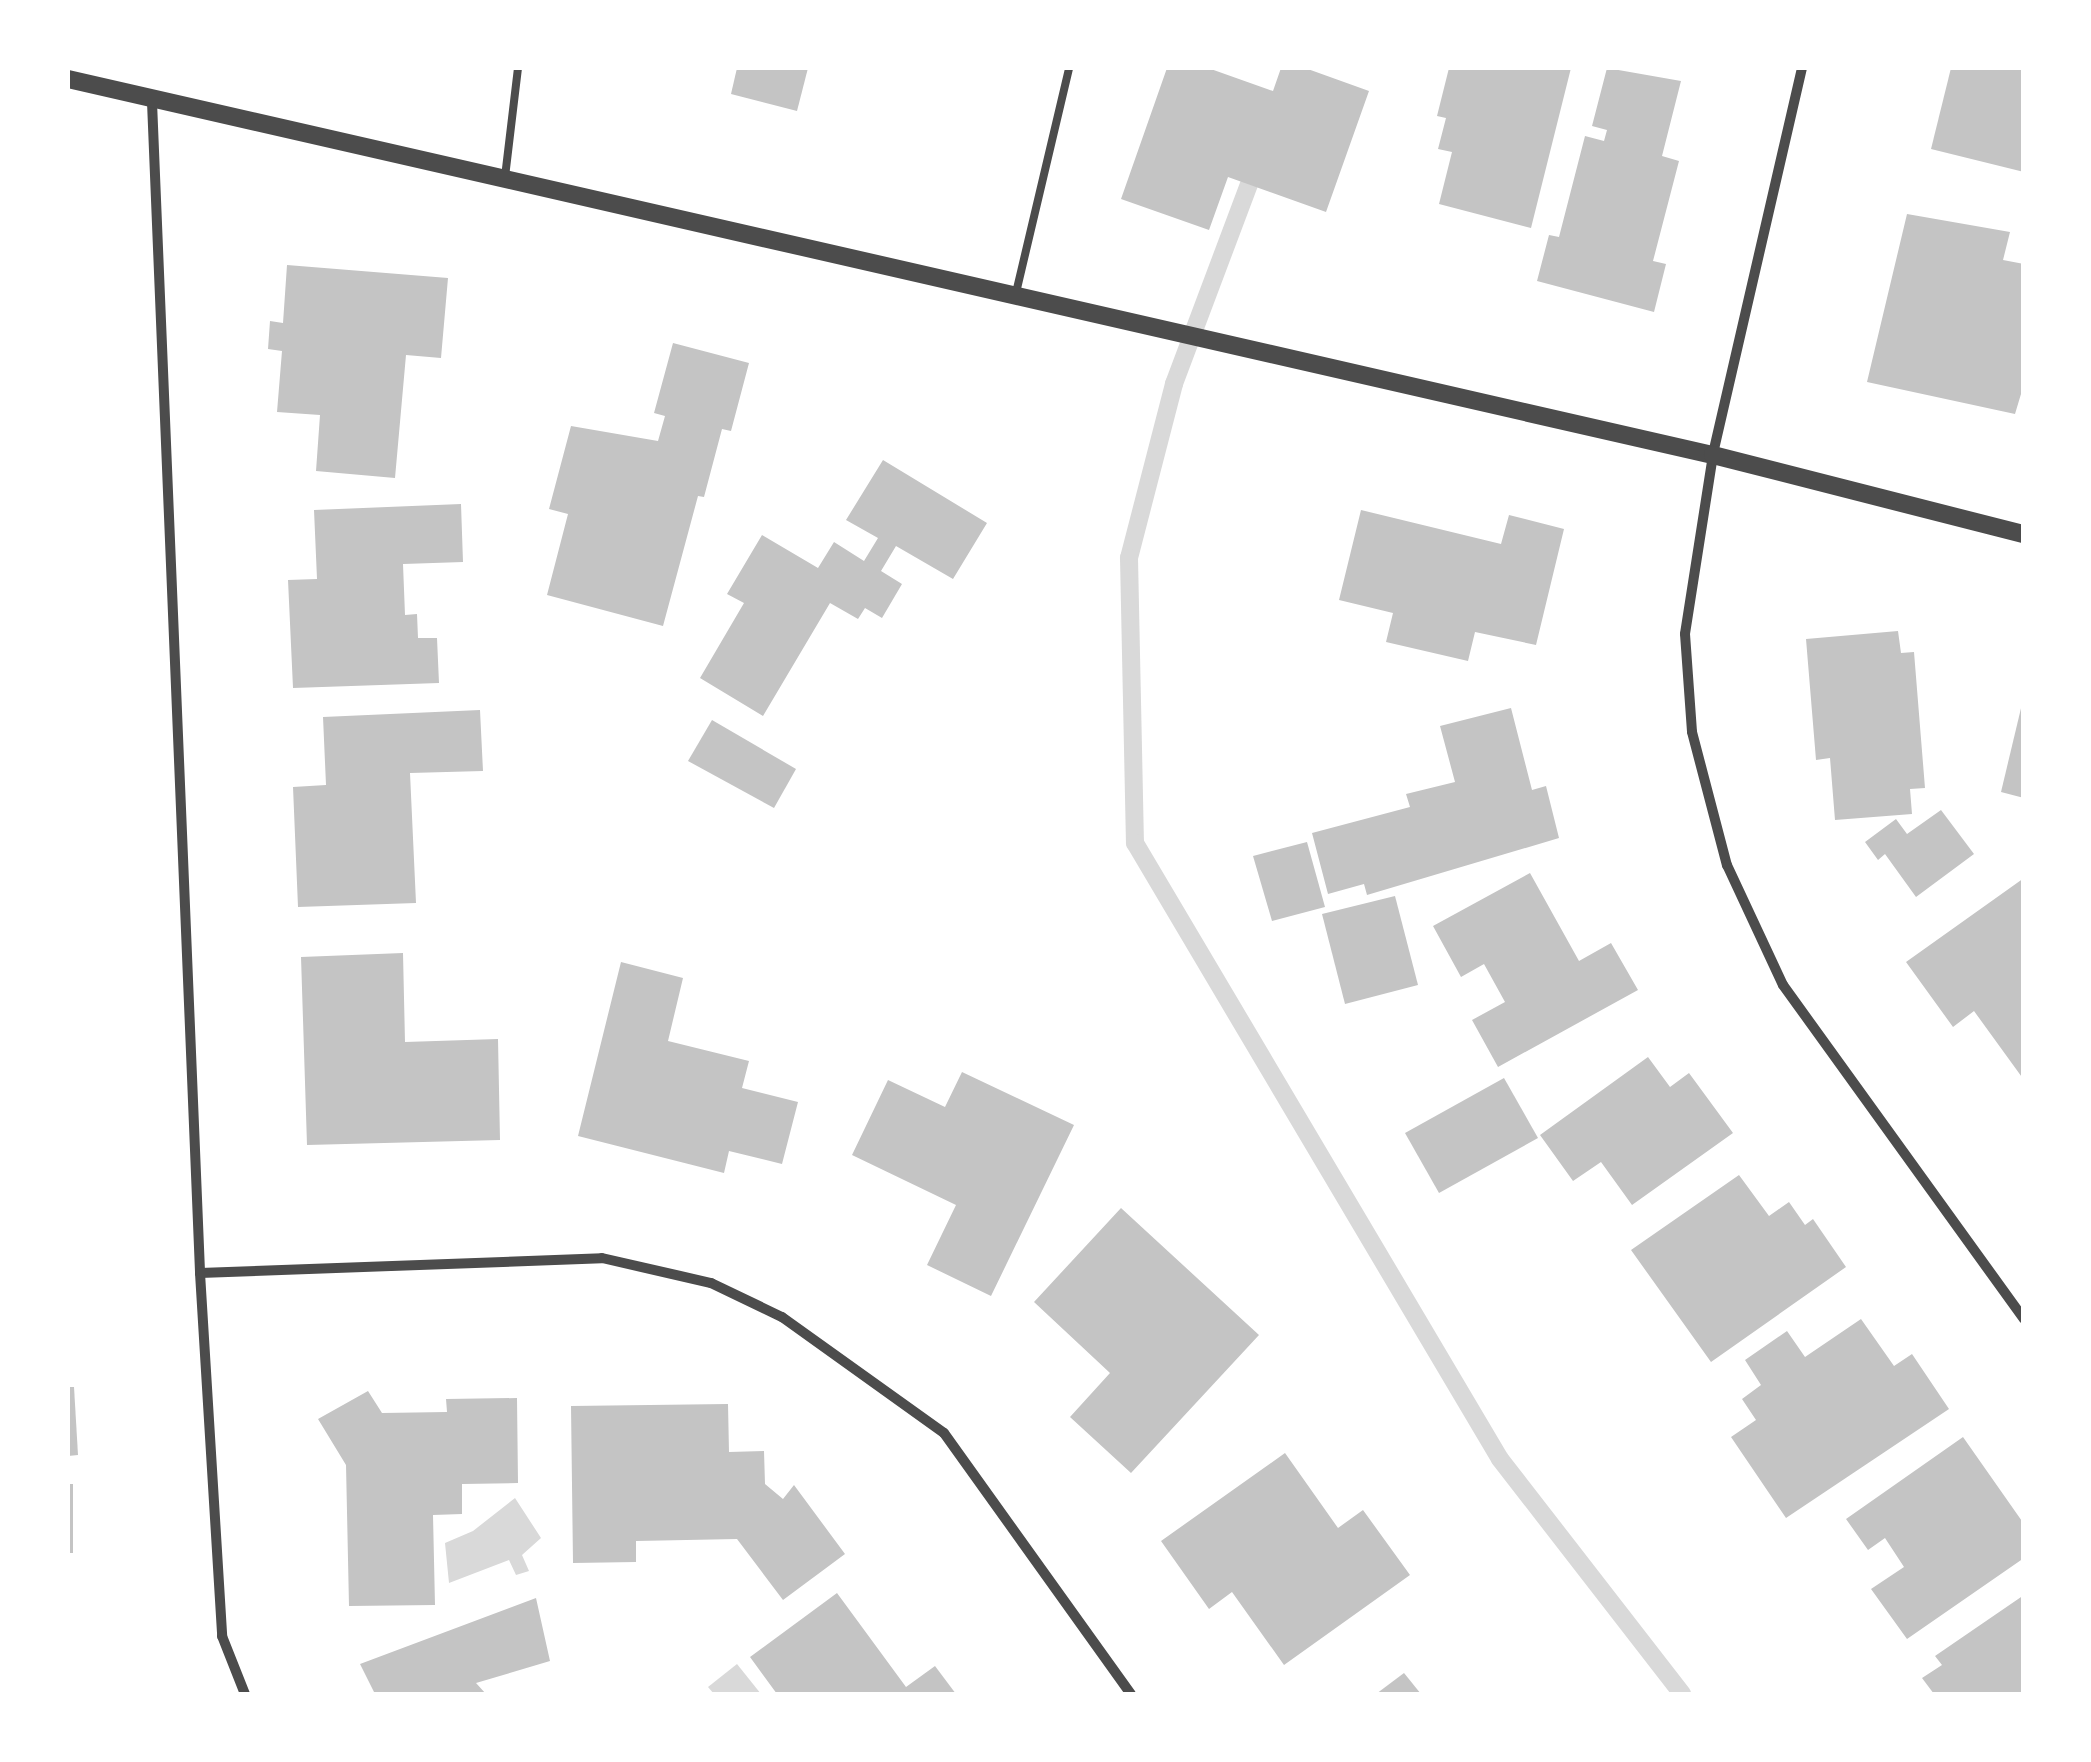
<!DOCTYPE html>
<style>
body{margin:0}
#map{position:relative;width:2091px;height:1762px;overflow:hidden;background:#fff;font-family:Helvetica,sans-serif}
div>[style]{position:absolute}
.water>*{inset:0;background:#d9d9d9}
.stream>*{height:18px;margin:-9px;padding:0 9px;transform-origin:9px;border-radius:9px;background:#d9d9d9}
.building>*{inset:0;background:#c4c4c4}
.service>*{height:8px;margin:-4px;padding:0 4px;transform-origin:4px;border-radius:4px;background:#4c4c4c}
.minor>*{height:10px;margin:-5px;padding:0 5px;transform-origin:5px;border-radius:5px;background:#4c4c4c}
.tertiary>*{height:18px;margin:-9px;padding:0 9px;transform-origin:9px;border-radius:9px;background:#4c4c4c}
span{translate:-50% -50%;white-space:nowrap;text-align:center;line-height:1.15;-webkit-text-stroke:10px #fff;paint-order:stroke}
.frame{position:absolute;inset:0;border:70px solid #fff;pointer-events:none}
</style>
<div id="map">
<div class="water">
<i style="clip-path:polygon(515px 1498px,541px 1538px,522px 1555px,529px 1571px,516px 1575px,509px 1560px,449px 1583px,445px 1543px,473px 1531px)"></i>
<i style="clip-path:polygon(737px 1664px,761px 1694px,714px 1694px,708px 1687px)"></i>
</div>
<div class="stream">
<i style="left:1257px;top:163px;width:236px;rotate:110.6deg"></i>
<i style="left:1174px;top:384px;width:180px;rotate:104.5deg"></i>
<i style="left:1129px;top:558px;width:285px;rotate:88.8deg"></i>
<i style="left:1135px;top:843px;width:716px;rotate:59.35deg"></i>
<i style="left:1500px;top:1459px;width:297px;rotate:52.2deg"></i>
</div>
<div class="building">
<i style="clip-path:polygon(737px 68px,808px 68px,797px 111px,731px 94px)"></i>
<i style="clip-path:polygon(1167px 68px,1208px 68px,1273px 91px,1281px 68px,1305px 68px,1369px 91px,1326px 212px,1228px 177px,1209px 230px,1121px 199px)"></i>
<i style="clip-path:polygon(1449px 68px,1571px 68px,1531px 228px,1439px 204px,1452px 152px,1438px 149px,1446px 118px,1437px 116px)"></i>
<i style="clip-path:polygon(1607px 68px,1681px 81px,1662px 156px,1679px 161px,1653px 261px,1666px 264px,1654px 312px,1537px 281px,1549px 235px,1559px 237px,1585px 136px,1604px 141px,1607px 130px,1592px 126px)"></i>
<i style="clip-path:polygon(1951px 68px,2024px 68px,2024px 172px,1931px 149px)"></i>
<i style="clip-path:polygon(1907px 214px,2010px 232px,2003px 260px,2024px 264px,2024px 384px,2015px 414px,1867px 382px)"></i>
<i style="clip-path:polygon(287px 265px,448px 278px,441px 358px,406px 355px,395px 478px,316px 471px,320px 415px,277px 412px,282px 351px,268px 349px,270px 321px,283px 323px)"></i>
<i style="clip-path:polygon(673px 343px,749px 363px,731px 431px,722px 429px,704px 497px,698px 496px,663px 626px,547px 595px,568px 514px,549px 509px,571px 426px,658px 441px,665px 416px,654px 413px)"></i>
<i style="clip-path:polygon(883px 460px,987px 523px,953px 579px,896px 546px,881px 571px,902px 584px,882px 618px,865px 608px,858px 619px,830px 603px,763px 716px,700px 678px,744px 603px,727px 594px,762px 535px,818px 568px,834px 542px,864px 561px,878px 538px,846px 520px)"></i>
<i style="clip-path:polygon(461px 504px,463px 562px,403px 564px,405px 615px,417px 614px,418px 638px,437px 638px,439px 683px,293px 688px,288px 580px,317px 579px,314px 510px)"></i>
<i style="clip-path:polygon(1361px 510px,1501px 544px,1509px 515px,1564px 529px,1536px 645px,1475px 632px,1468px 661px,1386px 642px,1393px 613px,1339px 600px)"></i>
<i style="clip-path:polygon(1898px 631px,1901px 653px,1914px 652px,1925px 788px,1910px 789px,1912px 814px,1835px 820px,1830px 758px,1816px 760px,1806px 639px)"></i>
<i style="clip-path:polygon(2022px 704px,2024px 704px,2024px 798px,2001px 792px)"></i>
<i style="clip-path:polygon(1511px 708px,1532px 790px,1546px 786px,1559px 838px,1367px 895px,1364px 884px,1328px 894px,1312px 833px,1410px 807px,1406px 794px,1455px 782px,1440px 726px)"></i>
<i style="clip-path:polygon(480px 710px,483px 771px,410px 773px,416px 903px,298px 907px,293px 787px,326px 785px,323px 717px)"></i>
<i style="clip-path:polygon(712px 720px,796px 769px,774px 808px,688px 761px)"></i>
<i style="clip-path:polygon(1941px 810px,1974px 854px,1916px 897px,1885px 854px,1878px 860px,1865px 842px,1896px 819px,1907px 834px)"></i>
<i style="clip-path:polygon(1307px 842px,1325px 907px,1272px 921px,1253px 856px)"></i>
<i style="clip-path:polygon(1530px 873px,1579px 961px,1611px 943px,1638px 990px,1498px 1067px,1472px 1020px,1505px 1002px,1484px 964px,1461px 977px,1433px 926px)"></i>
<i style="clip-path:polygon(2024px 878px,2024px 1080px,1974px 1011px,1953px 1027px,1906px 962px)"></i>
<i style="clip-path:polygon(1395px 896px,1418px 985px,1345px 1004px,1322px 914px)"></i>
<i style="clip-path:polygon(403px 953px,405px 1042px,498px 1039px,500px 1140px,307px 1145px,301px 957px)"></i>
<i style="clip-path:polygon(621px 962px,683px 978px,668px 1041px,749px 1061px,742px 1088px,798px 1102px,782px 1164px,729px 1151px,724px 1173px,578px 1136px)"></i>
<i style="clip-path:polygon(1648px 1057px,1670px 1087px,1689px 1073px,1733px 1133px,1632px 1205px,1601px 1162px,1573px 1181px,1540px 1135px)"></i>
<i style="clip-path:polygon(962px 1072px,1074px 1125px,991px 1296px,927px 1265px,956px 1205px,852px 1155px,888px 1080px,945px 1107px)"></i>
<i style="clip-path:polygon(1504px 1078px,1538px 1138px,1439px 1193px,1405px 1133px)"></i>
<i style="clip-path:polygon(1739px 1175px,1769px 1216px,1789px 1202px,1805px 1225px,1813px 1219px,1846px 1267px,1711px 1362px,1631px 1250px)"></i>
<i style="clip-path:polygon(1121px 1208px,1259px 1335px,1131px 1473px,1070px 1417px,1110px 1373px,1034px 1302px)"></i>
<i style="clip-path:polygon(1861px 1319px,1894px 1366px,1912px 1354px,1949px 1409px,1786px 1518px,1731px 1437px,1756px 1420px,1742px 1399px,1761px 1385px,1745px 1360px,1787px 1331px,1805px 1357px)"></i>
<i style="clip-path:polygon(68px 1387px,74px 1387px,78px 1455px,68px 1456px)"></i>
<i style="clip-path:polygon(368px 1391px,382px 1413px,447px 1412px,446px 1399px,517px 1398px,518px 1483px,462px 1484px,462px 1514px,433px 1515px,435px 1605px,349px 1606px,346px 1465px,318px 1419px)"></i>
<i style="clip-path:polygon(728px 1404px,729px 1452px,764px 1451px,765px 1484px,783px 1499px,794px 1485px,845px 1554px,783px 1600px,737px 1539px,636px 1541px,636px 1562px,573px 1563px,571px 1406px)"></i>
<i style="clip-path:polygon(1963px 1437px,2024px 1524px,2024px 1558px,1907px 1639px,1871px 1589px,1904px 1567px,1885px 1538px,1868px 1550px,1846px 1519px)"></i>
<i style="clip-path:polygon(1285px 1453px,1338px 1528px,1363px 1510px,1410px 1575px,1284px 1665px,1232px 1592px,1209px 1609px,1161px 1541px)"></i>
<i style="clip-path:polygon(68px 1484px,73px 1484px,73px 1553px,68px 1553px)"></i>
<i style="clip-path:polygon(837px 1593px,906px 1687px,935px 1666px,956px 1694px,777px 1694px,750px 1657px)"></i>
<i style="clip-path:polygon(2024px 1595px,2024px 1694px,1934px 1694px,1922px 1678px,1942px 1665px,1935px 1656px)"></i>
<i style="clip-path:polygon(536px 1598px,550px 1661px,476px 1683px,486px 1694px,375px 1694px,360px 1664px)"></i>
<i style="clip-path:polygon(1404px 1673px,1421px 1694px,1376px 1694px)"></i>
</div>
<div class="service">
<i style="left:505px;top:177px;width:110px;rotate:-83.2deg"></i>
<i style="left:1015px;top:297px;width:235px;rotate:-76.7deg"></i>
</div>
<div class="minor">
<i style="left:1802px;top:68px;width:397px;rotate:103deg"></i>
<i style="left:1713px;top:455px;width:181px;rotate:98.9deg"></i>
<i style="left:1685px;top:634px;width:98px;rotate:85.9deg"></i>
<i style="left:1692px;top:732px;width:138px;rotate:75.3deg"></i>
<i style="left:1727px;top:865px;width:132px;rotate:65deg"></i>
<i style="left:1783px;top:985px;width:412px;rotate:54.2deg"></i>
<i style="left:152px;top:102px;width:1172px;rotate:87.65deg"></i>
<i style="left:200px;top:1273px;width:364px;rotate:86.5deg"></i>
<i style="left:222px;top:1636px;width:62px;rotate:68.4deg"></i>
<i style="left:200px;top:1273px;width:402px;rotate:-2.1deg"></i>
<i style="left:602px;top:1258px;width:112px;rotate:12.9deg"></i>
<i style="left:711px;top:1283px;width:79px;rotate:25.6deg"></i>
<i style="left:782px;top:1317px;width:199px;rotate:35.6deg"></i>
<i style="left:944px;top:1433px;width:321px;rotate:54.4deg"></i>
</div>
<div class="tertiary">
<i style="left:68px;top:79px;width:1687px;rotate:12.88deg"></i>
<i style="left:1713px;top:455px;width:321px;rotate:14.3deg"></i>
</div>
<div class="frame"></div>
</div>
